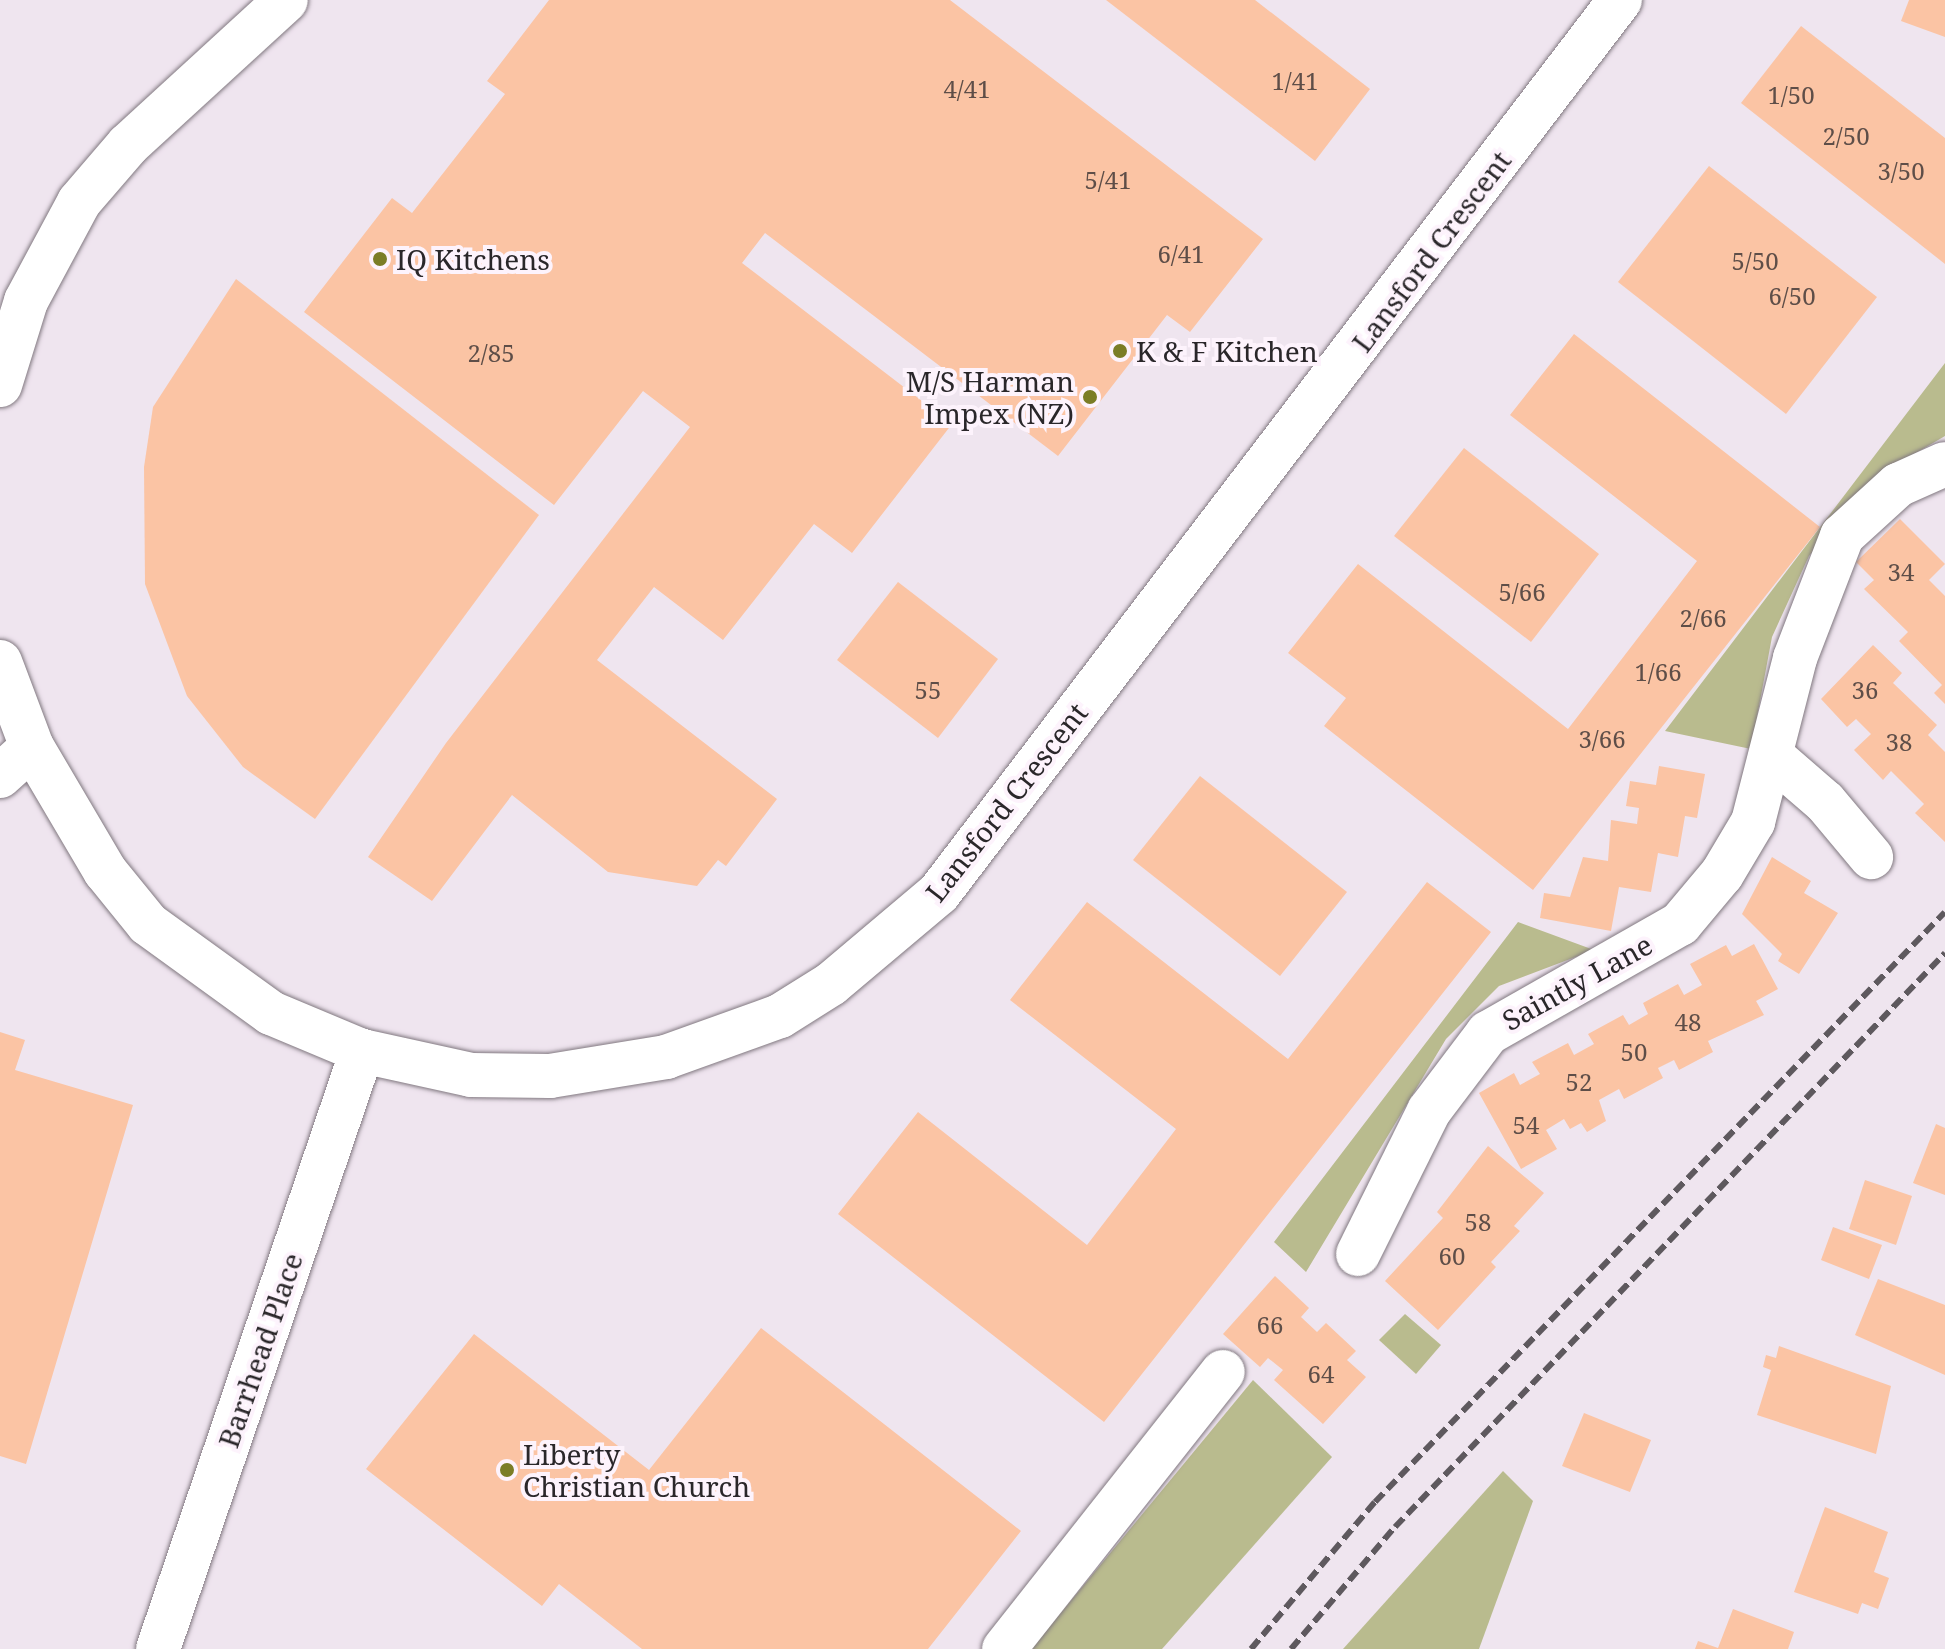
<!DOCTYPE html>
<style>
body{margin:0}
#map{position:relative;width:1945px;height:1649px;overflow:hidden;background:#efe5ef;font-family:"Noto Serif",serif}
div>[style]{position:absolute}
.green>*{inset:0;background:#b9bb8e}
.building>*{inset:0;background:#fbc4a4}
.roads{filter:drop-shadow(0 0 2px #817880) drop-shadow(0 0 2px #817880)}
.minor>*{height:44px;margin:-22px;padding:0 22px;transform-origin:22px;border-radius:22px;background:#fff}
.rail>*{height:6px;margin-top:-3px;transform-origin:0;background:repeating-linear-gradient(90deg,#5e595e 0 12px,transparent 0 18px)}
.dots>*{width:22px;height:22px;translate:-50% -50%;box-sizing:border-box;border:4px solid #fdf3fc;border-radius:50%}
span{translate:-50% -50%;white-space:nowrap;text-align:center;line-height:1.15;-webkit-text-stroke:8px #fdf3fc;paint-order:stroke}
.number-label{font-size:24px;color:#5e4e48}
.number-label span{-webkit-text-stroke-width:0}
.street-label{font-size:28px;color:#2a272a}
.poi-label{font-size:28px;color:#2a272a}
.left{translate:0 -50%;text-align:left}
.right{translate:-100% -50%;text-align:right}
</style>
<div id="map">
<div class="green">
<i style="clip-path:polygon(1945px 363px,1945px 436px,1880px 474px,1809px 556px,1772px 637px,1751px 749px,1665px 731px)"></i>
<i style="clip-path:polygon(1518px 922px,1594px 950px,1499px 986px,1446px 1039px,1306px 1272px,1274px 1242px)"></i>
<i style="clip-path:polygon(1405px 1314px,1441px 1345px,1416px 1374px,1379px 1340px)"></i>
<i style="clip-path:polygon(1253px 1380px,1332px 1457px,1162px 1649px,1031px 1649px)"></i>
<i style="clip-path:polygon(1503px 1471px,1533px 1501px,1479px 1649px,1343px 1649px)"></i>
</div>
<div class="building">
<i style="clip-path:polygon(549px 0,950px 0,1263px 239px,1190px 332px,1167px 315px,1058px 456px,765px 233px,742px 263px,952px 424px,852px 553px,814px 524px,723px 640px,654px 587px,597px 660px,777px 799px,726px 866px,718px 860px,697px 886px,608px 872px,512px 795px,432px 901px,368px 857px,446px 743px,690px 427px,643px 391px,554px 505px,304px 312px,392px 198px,412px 213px,505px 94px,487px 81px)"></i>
<i style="clip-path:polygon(1106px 0,1255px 0,1370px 89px,1315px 161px)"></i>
<i style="clip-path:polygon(1909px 0,1945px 0,1945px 37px,1901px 21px)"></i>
<i style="clip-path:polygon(1801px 26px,1945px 138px,1945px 264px,1741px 103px)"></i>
<i style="clip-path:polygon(1709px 166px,1877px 297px,1786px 414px,1618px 282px)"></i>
<i style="clip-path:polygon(236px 279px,539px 515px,315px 819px,243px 767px,187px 696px,145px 584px,144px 467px,153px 407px)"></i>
<i style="clip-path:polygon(1574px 334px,1820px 527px,1533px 890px,1324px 726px,1346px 698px,1288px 653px,1358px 564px,1568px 729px,1697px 561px,1510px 415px)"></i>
<i style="clip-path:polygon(1464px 448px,1599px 554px,1531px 642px,1394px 536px)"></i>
<i style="clip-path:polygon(1900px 519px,1945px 564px,1929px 580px,1945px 596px,1945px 704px,1934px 693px,1942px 685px,1899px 641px,1908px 632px,1864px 589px,1874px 580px,1856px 562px)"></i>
<i style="clip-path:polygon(898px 582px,998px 659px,938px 738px,837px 660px)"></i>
<i style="clip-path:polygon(1873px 645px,1902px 673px,1893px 683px,1937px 725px,1928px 735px,1945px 752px,1945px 842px,1915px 813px,1924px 804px,1891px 771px,1883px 780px,1854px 750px,1871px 734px,1856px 719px,1847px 727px,1821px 699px)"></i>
<i style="clip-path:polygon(1659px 766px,1705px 774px,1697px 818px,1685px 816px,1678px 857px,1658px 853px,1651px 892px,1619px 887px,1611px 931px,1540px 918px,1544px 893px,1570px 897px,1583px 857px,1608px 861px,1611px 820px,1637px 824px,1639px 808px,1626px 806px,1630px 781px,1656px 785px)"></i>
<i style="clip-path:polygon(1200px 776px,1347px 892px,1280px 976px,1133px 860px)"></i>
<i style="clip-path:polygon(1772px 857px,1811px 881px,1804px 893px,1838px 913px,1799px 974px,1778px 961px,1782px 954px,1742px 914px)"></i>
<i style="clip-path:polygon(1427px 882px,1491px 932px,1104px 1422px,838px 1214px,918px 1112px,1087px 1245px,1176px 1129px,1010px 1000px,1087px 902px,1288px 1059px)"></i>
<i style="clip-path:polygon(1754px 944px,1778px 989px,1756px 1001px,1764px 1015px,1708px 1041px,1713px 1052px,1679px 1070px,1674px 1060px,1658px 1068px,1663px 1078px,1624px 1099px,1619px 1089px,1599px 1100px,1606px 1121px,1587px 1132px,1581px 1123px,1570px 1129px,1564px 1119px,1546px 1130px,1557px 1149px,1521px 1169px,1479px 1093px,1514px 1073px,1520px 1085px,1540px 1074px,1532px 1062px,1568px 1043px,1574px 1055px,1594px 1044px,1588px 1034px,1623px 1015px,1629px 1025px,1648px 1014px,1643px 1003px,1678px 984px,1684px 995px,1702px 985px,1690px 964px,1726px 945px,1732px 956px)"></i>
<i style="clip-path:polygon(0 1032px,25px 1040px,15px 1070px,133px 1105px,26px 1464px,0 1456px)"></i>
<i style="clip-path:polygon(1936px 1124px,1945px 1128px,1945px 1195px,1913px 1183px)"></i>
<i style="clip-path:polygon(1488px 1146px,1544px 1193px,1514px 1226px,1520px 1231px,1491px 1262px,1496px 1267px,1438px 1330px,1385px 1281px,1443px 1218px,1437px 1212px)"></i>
<i style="clip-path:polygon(1865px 1180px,1912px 1196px,1896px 1245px,1849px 1229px)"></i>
<i style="clip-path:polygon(1833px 1227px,1882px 1245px,1869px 1279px,1821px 1260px)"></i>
<i style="clip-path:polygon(1275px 1276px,1309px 1308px,1301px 1317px,1317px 1332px,1326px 1323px,1356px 1351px,1347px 1360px,1366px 1377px,1323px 1424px,1274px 1380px,1283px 1370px,1268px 1358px,1260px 1367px,1223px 1334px)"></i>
<i style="clip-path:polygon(1878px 1279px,1945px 1305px,1945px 1375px,1855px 1335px)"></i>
<i style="clip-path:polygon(761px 1328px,1021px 1531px,928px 1649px,642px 1649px,559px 1584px,542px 1606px,366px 1469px,474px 1334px,649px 1470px)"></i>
<i style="clip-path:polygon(1779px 1346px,1891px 1386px,1876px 1454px,1757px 1415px,1771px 1370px,1763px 1367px,1766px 1355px,1776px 1358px)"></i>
<i style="clip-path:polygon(1584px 1413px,1651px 1440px,1630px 1492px,1562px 1466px)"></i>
<i style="clip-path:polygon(1825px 1507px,1888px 1532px,1874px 1572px,1889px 1578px,1878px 1609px,1862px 1603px,1858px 1614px,1794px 1592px)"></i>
<i style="clip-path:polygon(1733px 1609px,1794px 1632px,1788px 1649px,1695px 1649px,1698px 1641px,1718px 1648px)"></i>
</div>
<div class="roads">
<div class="minor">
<i style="left:0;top:385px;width:88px;rotate:-72.8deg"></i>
<i style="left:26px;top:301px;width:112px;rotate:-61.8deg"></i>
<i style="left:79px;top:202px;width:75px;rotate:-49.3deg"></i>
<i style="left:128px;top:145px;width:214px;rotate:-42.5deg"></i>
<i style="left:0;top:662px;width:91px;rotate:69.4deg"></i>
<i style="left:32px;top:747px;width:144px;rotate:59.5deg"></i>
<i style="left:105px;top:871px;width:68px;rotate:50.9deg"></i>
<i style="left:148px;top:924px;width:152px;rotate:35.9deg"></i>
<i style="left:271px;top:1013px;width:99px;rotate:22.7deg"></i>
<i style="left:362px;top:1051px;width:112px;rotate:12.4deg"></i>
<i style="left:471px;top:1075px;width:79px;rotate:0.7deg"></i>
<i style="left:550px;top:1076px;width:118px;rotate:-9.3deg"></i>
<i style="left:666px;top:1057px;width:121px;rotate:-19.8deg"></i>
<i style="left:780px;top:1016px;width:60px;rotate:-32.1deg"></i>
<i style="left:831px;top:984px;width:141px;rotate:-40.1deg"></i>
<i style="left:939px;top:893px;width:1123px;rotate:-52.67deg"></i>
<i style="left:1774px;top:758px;width:67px;rotate:40.8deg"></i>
<i style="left:1825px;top:802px;width:72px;rotate:50.1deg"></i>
<i style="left:0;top:776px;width:43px;rotate:-42.2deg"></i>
<i style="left:1358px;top:1254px;width:160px;rotate:-63.6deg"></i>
<i style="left:1429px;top:1111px;width:98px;rotate:-52.9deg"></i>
<i style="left:1488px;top:1033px;width:221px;rotate:-29.6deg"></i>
<i style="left:1680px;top:924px;width:65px;rotate:-50deg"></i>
<i style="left:1722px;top:874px;width:61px;rotate:-59.2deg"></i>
<i style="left:1753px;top:822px;width:169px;rotate:-75.6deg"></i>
<i style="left:1795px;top:658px;width:131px;rotate:-68.9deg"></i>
<i style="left:1842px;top:536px;width:76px;rotate:-42.3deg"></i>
<i style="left:1898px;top:485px;width:51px;rotate:-24.1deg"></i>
<i style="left:158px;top:1649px;width:632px;rotate:-71.16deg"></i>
<i style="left:1004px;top:1649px;width:353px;rotate:-51.7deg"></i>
</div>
</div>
<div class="rail">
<i style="left:1251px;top:1649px;width:192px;rotate:-49.9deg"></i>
<i style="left:1375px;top:1502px;width:820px;rotate:-45.99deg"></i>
<i style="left:1291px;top:1649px;width:160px;rotate:-49.6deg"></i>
<i style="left:1395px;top:1527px;width:795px;rotate:-46.22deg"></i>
</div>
<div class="dots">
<i style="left:380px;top:259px;background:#7b7d26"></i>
<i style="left:1120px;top:351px;background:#7b7d26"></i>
<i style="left:1090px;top:397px;background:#7b7d26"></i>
<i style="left:507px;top:1470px;background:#7b7d26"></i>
</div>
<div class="number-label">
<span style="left:1295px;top:81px">1/41</span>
<span style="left:967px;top:89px">4/41</span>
<span style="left:1791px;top:95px">1/50</span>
<span style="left:1846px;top:136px">2/50</span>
<span style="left:1901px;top:171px">3/50</span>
<span style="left:1108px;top:180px">5/41</span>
<span style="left:1181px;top:254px">6/41</span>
<span style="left:1755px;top:261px">5/50</span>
<span style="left:1792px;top:296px">6/50</span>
<span style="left:491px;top:353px">2/85</span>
<span style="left:1901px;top:572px">34</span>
<span style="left:1522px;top:592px">5/66</span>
<span style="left:1703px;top:618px">2/66</span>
<span style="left:1658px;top:672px">1/66</span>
<span style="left:928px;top:690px">55</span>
<span style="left:1865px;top:690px">36</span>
<span style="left:1602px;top:739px">3/66</span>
<span style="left:1899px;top:742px">38</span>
<span style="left:1688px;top:1022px">48</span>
<span style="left:1634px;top:1052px">50</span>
<span style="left:1579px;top:1082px">52</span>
<span style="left:1526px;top:1125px">54</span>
<span style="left:1478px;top:1222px">58</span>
<span style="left:1452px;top:1256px">60</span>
<span style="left:1270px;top:1325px">66</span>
<span style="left:1321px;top:1374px">64</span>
</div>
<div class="street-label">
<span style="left:1431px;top:251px;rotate:-53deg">Lansford Crescent</span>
<span style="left:1006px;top:802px;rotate:-52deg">Lansford Crescent</span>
<span style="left:1577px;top:982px;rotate:-29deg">Saintly Lane</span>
<span style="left:260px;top:1350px;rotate:-71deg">Barrhead Place</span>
</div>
<div class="poi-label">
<span class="left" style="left:396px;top:259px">IQ Kitchens</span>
<span class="left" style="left:1136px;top:351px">K &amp; F Kitchen</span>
<span class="right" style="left:1074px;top:397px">M/S Harman<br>Impex (NZ)</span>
<span class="left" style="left:523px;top:1470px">Liberty<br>Christian Church</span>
</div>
</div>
